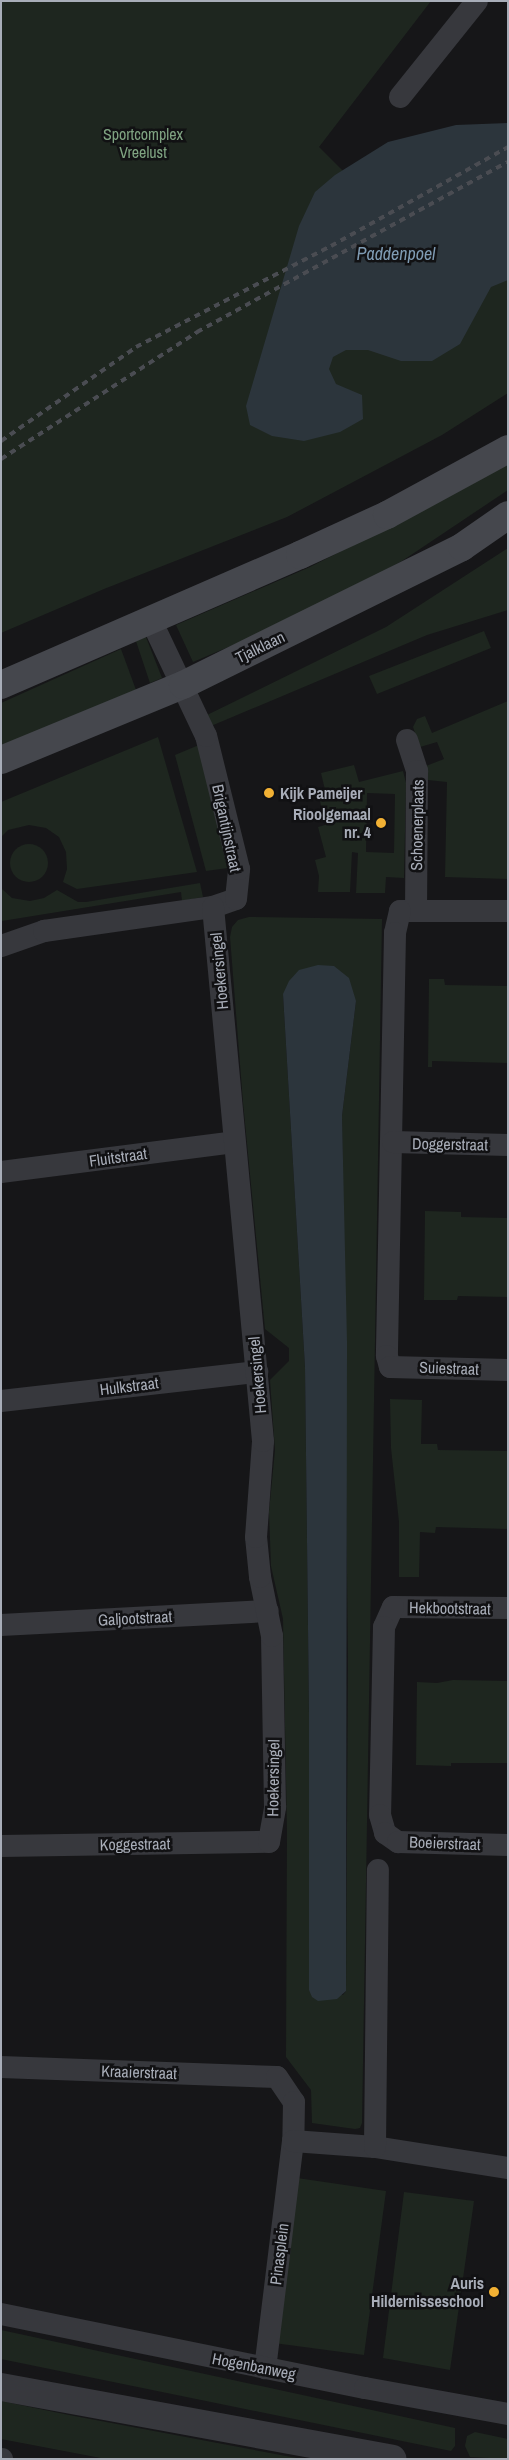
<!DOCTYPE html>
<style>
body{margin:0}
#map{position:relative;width:509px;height:2460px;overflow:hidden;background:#161618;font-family:"Archivo Narrow",sans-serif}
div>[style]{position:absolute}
.green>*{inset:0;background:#1e261f}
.round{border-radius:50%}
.water>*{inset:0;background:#2c353c}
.minor>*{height:22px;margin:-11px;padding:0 11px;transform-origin:11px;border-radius:11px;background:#37383d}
.tertiary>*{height:28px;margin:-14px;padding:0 14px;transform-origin:14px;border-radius:14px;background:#37383d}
.secondary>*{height:28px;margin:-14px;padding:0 14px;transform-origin:14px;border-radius:14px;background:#45474d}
.rail>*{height:4px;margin-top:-2px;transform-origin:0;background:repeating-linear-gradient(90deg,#4a4c52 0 6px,transparent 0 11px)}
.dots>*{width:14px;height:14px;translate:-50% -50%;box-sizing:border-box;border:2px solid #111113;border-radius:50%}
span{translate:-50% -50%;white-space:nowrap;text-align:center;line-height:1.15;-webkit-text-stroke:5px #111113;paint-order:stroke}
.park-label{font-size:16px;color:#7fa381}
.street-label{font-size:16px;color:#a8adb8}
.poi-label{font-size:16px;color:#a8adb8;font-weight:700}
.left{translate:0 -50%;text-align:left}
.right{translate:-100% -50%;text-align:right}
.water-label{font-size:18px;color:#7f9bb3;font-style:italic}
.frame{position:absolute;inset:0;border:2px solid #a8adb8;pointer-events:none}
</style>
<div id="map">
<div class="green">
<i style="clip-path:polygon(1px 1px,431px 1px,319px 147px,371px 199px,508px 139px,508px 393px,442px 435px,287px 517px,104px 589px,1px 633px)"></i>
<i style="clip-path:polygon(508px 461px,508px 490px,402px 561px,301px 616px,193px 662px,176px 625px,310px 567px,448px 497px)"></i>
<i style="clip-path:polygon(508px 548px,508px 610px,427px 635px,211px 726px,207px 715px,386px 627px)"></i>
<i style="clip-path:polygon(484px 631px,491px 648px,377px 694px,369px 676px)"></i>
<i style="clip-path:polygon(146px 637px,162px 678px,150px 683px,136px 641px)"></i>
<i style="clip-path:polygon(121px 649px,136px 690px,1px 746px,1px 703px)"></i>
<i style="clip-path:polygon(508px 701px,508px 879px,445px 877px,447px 782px,428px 780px,426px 766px,444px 759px,437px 742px,420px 747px,413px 727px,417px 719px,425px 716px,432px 733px)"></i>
<i style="clip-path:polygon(158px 737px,197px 872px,77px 889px,63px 882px,67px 869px,66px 852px,59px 837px,46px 828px,29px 825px,8px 830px,1px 837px,1px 802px)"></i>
<i style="clip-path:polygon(199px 745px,228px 868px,206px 871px,175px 755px)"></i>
<i style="clip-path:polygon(evenodd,354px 765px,359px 782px,403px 771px,406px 783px,404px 878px,386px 877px,385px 893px,356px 893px,358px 853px,352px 852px,350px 892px,318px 892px,319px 876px,315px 860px,326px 857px,318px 827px,325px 825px,319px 796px,326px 794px,321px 773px,354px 765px,367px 793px,395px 794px,394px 853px,366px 852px,367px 793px)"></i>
<i class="round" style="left:10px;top:844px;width:38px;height:38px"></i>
<i style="clip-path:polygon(200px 883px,203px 897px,182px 901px,181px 892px,2px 921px,1px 929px,2px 889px,12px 898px,30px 901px,44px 898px,57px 890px,78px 902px,86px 902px)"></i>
<i style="clip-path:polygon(evenodd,249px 917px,382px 919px,362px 2123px,360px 2128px,355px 2129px,312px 2123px,311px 2090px,286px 2057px,287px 1832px,283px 1619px,271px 1566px,269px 1512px,275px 1450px,270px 1380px,289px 1361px,289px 1348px,265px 1329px,243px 1102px,230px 937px,232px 927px,238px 920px,249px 917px,283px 994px,356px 1001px,342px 1116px,348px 1662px,346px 1991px,343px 1995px,309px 1990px,309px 1714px,305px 1367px,283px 994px)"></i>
<i style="clip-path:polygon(429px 979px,444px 979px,445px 985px,508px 986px,508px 1063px,432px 1061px,432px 1067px,428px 1067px)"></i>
<i style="clip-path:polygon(425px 1211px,461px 1212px,461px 1217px,508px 1218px,508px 1297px,458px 1296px,457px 1300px,424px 1300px)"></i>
<i style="clip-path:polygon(390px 1399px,422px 1400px,421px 1444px,437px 1444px,438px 1450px,508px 1451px,508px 1529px,436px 1527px,435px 1533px,420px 1532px,419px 1577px,399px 1577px,399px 1522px,391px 1448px)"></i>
<i style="clip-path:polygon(453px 1680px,508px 1681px,508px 1763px,451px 1763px,451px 1766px,416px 1765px,417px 1682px,437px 1683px)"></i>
<i style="clip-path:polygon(297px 2178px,386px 2191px,364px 2355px,274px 2343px)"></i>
<i style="clip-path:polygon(404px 2192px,474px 2201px,450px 2370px,383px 2358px)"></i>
<i style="clip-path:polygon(1px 2330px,455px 2428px,455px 2446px,451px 2451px,1px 2359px)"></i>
<i style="clip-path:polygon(1px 2401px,69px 2415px,302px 2459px,106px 2459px,1px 2439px)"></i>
<i style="clip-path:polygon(475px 2432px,508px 2439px,508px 2459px,470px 2457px,465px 2446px,467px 2436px)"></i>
</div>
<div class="water">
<i style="clip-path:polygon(508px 123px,508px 280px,491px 287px,460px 344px,432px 361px,401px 361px,368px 350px,346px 350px,333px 357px,329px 369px,336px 384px,362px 395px,363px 419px,340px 432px,304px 441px,272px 436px,250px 425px,246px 406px,299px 226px,315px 192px,335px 175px,388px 142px,456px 125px)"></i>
<i style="clip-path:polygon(318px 965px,334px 966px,349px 978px,356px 1001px,342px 1116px,347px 1342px,346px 1991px,337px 1999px,318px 2001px,312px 1997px,309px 1990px,309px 1714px,305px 1367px,283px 994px,289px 981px,299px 970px)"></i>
</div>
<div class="minor">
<i style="left:400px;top:97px;width:123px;rotate:-51.3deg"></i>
<i style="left:407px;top:740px;width:33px;rotate:72deg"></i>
<i style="left:417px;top:771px;width:140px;rotate:90.4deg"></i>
<i style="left:508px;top:911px;width:108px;rotate:180deg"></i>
<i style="left:400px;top:911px;width:23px;rotate:103deg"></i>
<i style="left:395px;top:933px;width:423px;rotate:91.1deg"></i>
<i style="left:387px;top:1356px;width:11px;rotate:75deg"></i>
<i style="left:390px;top:1367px;width:118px;rotate:1.5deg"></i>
<i style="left:1px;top:946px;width:46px;rotate:-19.2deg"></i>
<i style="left:44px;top:931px;width:171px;rotate:-8.1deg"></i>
<i style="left:213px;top:907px;width:24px;rotate:-19deg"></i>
<i style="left:236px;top:899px;width:30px;rotate:-84deg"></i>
<i style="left:239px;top:869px;width:137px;rotate:-103.9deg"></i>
<i style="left:206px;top:736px;width:128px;rotate:-115.4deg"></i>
<i style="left:393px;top:1142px;width:115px;rotate:1.5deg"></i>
<i style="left:1px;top:1172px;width:235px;rotate:-7.3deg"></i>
<i style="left:1px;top:1401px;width:258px;rotate:-6.5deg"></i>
<i style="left:508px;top:1608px;width:115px;rotate:-179.5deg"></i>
<i style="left:393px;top:1607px;width:22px;rotate:114deg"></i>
<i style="left:384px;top:1627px;width:188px;rotate:91.2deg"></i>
<i style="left:380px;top:1815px;width:19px;rotate:74deg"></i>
<i style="left:385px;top:1833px;width:16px;rotate:35deg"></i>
<i style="left:398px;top:1842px;width:110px;rotate:1.6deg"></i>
<i style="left:1px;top:1625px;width:267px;rotate:-3deg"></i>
<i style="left:1px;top:1846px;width:268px;rotate:-0.9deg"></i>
<i style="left:269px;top:1842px;width:36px;rotate:-80deg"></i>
<i style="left:275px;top:1807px;width:171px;rotate:-91deg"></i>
<i style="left:272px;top:1636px;width:60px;rotate:-101.5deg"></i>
<i style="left:260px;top:1577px;width:40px;rotate:-95.7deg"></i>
<i style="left:256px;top:1537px;width:96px;rotate:-85.8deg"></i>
<i style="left:263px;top:1441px;width:536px;rotate:-95.35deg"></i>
<i style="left:1px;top:2067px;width:276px;rotate:2.1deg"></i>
<i style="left:277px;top:2077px;width:30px;rotate:56deg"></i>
<i style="left:294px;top:2102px;width:39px;rotate:91deg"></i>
<i style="left:293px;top:2141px;width:229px;rotate:97deg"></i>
<i style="left:293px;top:2141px;width:82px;rotate:4.2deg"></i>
<i style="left:375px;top:2147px;width:135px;rotate:9deg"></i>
<i style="left:375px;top:2147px;width:277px;rotate:-89.4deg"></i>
<i style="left:1px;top:2314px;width:371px;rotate:11.5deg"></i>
<i style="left:365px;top:2388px;width:145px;rotate:10.3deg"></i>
<i style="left:1px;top:2459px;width:1px"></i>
</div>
<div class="tertiary">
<i style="left:1px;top:2387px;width:398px;rotate:10.4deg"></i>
</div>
<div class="secondary">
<i style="left:1px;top:685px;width:326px;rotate:-23.5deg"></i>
<i style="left:300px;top:555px;width:96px;rotate:-24.7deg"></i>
<i style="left:387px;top:515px;width:138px;rotate:-28.6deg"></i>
<i style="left:1px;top:760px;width:197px;rotate:-22.4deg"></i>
<i style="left:183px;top:685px;width:311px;rotate:-26.3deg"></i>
<i style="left:462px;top:547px;width:56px;rotate:-34.8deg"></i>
</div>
<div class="rail">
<i style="left:1px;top:441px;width:165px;rotate:-34.8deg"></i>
<i style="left:136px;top:347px;width:220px;rotate:-27.4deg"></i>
<i style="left:331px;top:246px;width:203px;rotate:-29.2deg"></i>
<i style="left:1px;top:459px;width:234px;rotate:-32.9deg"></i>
<i style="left:197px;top:332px;width:354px;rotate:-28.7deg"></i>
</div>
<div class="dots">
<i style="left:269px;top:793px;background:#f2b134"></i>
<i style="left:381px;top:823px;background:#f2b134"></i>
<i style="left:494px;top:2292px;background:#f2b134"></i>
</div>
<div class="park-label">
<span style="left:143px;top:143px">Sportcomplex<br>Vreelust</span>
</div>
<div class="street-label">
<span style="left:260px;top:647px;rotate:-26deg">Tjalklaan</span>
<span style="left:417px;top:825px;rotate:-89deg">Schoenerplaats</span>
<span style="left:227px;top:828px;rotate:78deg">Brigantijnstraat</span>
<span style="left:219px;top:971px;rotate:-95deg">Hoekersingel</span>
<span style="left:450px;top:1144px;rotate:1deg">Doggerstraat</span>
<span style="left:118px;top:1157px;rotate:-8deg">Fluitstraat</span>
<span style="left:449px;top:1368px;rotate:2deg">Suiestraat</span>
<span style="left:257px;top:1375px;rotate:-95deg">Hoekersingel</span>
<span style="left:129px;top:1386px;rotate:-7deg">Hulkstraat</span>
<span style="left:450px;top:1608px;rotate:1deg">Hekbootstraat</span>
<span style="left:135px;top:1618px;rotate:-3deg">Galjootstraat</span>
<span style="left:273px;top:1778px;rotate:-89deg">Hoekersingel</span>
<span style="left:445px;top:1843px;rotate:2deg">Boeierstraat</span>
<span style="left:135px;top:1844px;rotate:-1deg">Koggestraat</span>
<span style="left:139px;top:2072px;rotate:2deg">Kraaierstraat</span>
<span style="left:279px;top:2254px;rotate:-83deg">Pinasplein</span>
<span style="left:254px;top:2366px;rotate:11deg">Hogenbanweg</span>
</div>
<div class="poi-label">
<span class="left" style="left:280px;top:793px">Kijk Pameijer</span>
<span class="right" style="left:371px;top:823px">Rioolgemaal<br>nr. 4</span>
<span class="right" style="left:484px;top:2292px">Auris<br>Hildernisseschool</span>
</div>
<div class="water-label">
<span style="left:396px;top:254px">Paddenpoel</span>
</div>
<div class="frame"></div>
</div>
